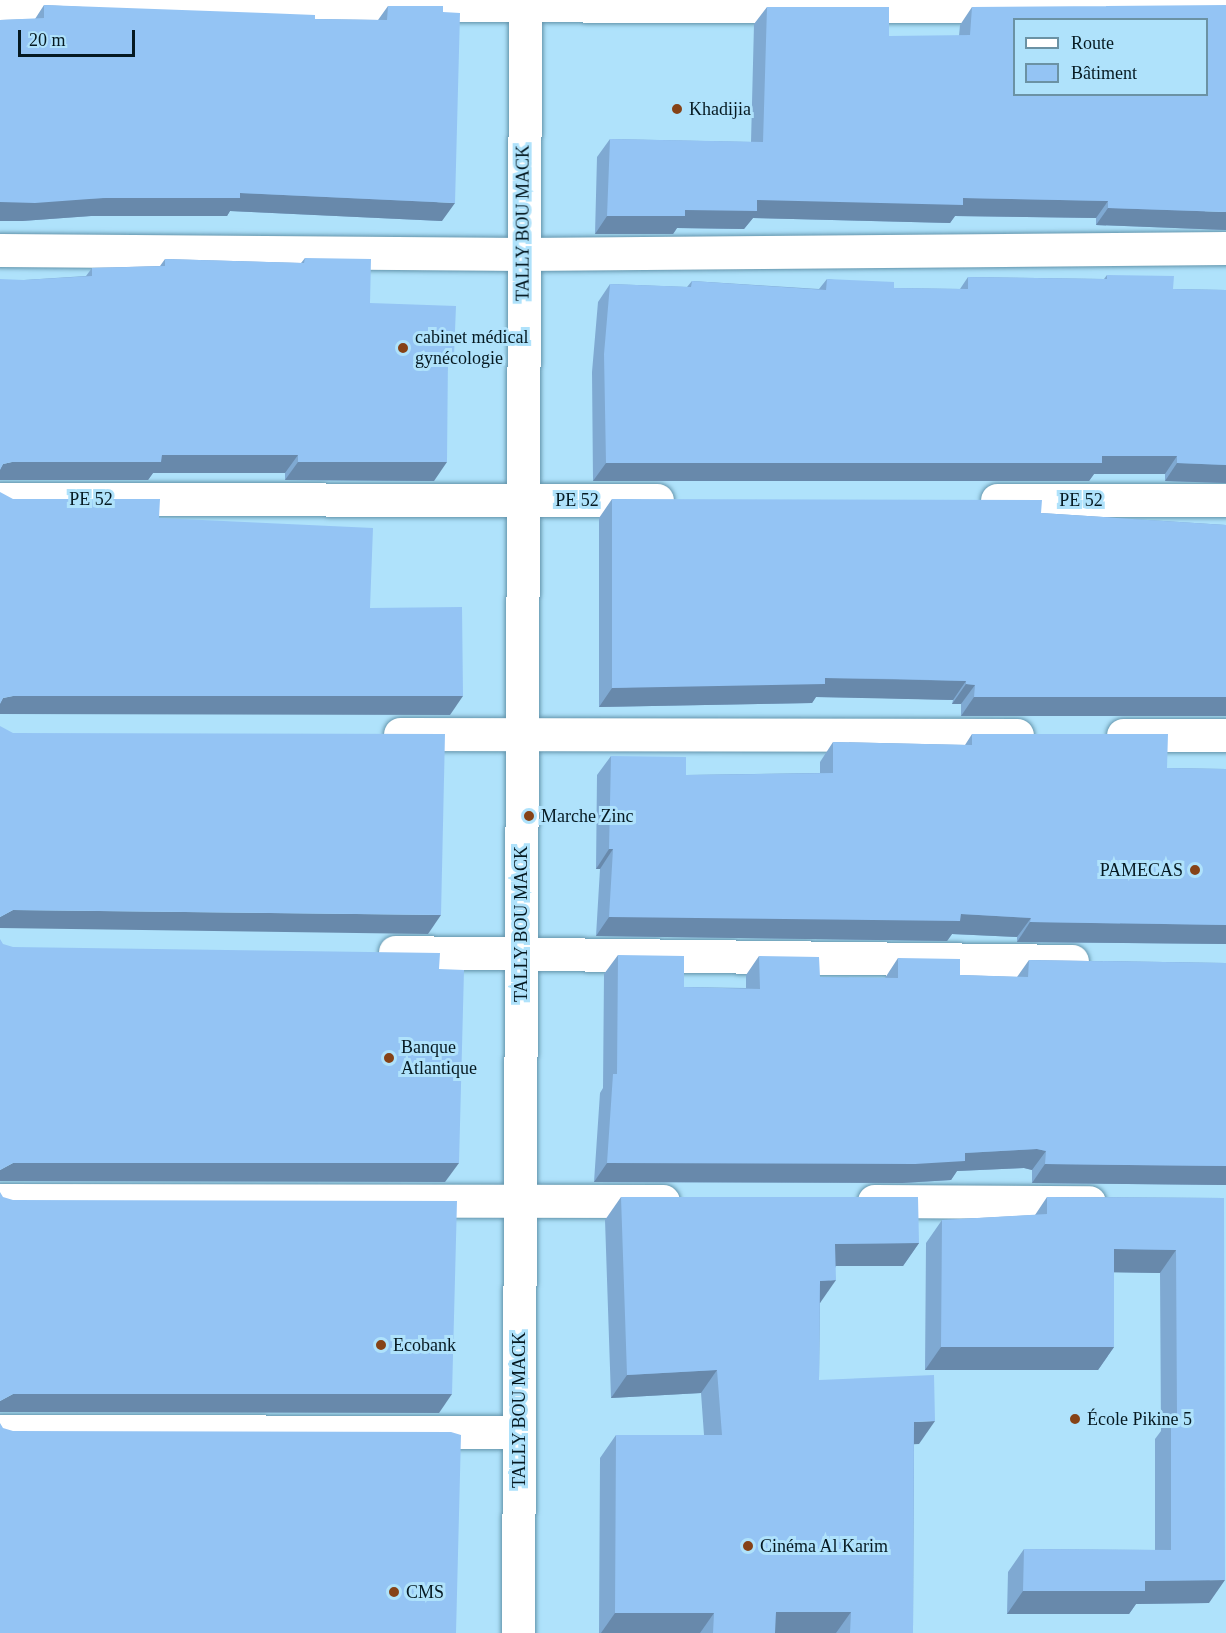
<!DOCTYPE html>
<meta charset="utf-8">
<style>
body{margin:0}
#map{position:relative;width:1226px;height:1633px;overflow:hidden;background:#afe2fb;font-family:"Times New Roman",serif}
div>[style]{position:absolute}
.roads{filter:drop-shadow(0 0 2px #6394ab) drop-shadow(0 0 2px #6394ab)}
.minor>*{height:33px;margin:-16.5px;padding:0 16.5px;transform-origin:16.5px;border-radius:16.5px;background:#fff}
.wall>*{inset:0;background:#7fa9d2}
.shaded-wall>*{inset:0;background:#6889ab}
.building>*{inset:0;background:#94c4f4}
.dots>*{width:16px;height:16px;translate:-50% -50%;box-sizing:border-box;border:3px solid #afe2fb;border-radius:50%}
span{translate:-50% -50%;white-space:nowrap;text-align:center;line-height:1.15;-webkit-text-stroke:6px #afe2fb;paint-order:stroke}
.poi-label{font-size:18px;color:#051921}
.left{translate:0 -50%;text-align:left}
.right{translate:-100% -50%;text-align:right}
.street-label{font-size:18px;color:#051921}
.legend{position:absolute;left:1013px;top:18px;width:195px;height:78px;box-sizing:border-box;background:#afe2fb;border:2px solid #6b92a4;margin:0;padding:8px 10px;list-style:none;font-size:18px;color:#051921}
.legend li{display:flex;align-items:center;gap:12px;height:30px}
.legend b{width:30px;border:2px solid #6b92a4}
.scale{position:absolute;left:18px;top:30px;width:117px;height:27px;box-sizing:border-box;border:3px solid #051921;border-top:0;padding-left:8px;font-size:18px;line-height:21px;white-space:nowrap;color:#051921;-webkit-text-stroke:4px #afe2fb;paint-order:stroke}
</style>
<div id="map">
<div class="roads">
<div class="minor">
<i style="left:0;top:5px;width:1226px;rotate:0.05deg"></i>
<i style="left:0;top:250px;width:523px;rotate:0.44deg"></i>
<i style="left:523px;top:254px;width:703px;rotate:-0.49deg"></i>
<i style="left:0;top:499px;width:657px;rotate:0.09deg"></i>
<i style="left:997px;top:500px;width:229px"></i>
<i style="left:400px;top:734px;width:617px;rotate:0.09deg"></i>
<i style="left:1123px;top:735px;width:103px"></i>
<i style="left:395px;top:952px;width:677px;rotate:0.76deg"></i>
<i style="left:0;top:1200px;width:663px;rotate:0.09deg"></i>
<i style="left:874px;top:1201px;width:215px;rotate:0.3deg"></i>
<i style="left:0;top:1431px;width:518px;rotate:0.11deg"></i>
<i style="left:518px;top:1633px;width:1633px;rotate:-89.75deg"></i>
</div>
</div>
<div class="wall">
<i style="clip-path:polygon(44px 5px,315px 19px,378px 20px,388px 6px,442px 221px,230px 211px,227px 216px,91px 216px,22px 221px,0 221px,0 20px,35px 19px)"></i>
<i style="clip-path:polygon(767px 7px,889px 36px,959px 36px,960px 25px,972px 7px,1226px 230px,1096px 225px,1096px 218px,955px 216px,950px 223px,753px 218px,744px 229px,677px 228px,673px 234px,595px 234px,597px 157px,610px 139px,751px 142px,754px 24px)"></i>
<i style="clip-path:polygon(305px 258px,370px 303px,448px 363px,434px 481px,285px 480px,285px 473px,153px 473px,148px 480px,24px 280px,86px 276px,92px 268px,160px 266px,165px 259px,301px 263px)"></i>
<i style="clip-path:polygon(1107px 275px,1173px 289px,1226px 290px,1226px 483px,1165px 481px,1165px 474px,1094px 474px,1089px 481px,593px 481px,592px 372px,598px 302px,610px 284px,687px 287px,692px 281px,819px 289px,827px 279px,894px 288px,960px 289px,968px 277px,1104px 279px)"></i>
<i style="clip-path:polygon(612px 499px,1041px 513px,1226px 525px,1226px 716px,961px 716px,961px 704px,952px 704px,953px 700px,882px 698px,816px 697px,812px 703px,599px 707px,599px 518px)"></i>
<i style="clip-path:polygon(972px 734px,1167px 768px,1226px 769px,1226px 944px,1017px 942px,1017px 937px,952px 934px,947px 941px,596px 936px,600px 869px,596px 869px,597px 775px,611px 756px,686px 775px,820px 773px,820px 762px,833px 742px,965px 745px)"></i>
<i style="clip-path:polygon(618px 955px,684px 987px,746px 988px,746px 975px,759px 956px,820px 977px,885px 978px,898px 958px,960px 975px,1017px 977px,1029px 960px,1226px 963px,1226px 1185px,1032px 1183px,1032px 1170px,1024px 1168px,957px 1171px,951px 1180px,902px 1183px,594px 1182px,600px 1093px,603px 1088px,604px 974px)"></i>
<i style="clip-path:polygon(621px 1197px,919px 1243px,903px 1266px,836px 1266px,820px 1303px,819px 1380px,919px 1444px,914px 1444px,913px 1633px,599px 1633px,600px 1458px,616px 1435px,704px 1435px,701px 1393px,611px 1398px,605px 1220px)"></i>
<i style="clip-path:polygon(1047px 1197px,1224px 1198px,1209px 1603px,1136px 1604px,1129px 1614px,1007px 1614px,1008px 1572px,1024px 1549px,1155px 1550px,1155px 1439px,1161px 1431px,1160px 1273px,1114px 1272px,1114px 1347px,1098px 1370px,925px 1370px,926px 1243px,942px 1220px,1035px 1215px)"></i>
</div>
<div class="shaded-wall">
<i style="clip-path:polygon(240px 193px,455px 203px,442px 221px,230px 211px,227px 216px,91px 216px,22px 221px,0 221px,0 202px)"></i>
<i style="clip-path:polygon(963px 198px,1108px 201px,1096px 218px,955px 216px,950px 223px,753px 218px,744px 229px,677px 228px,673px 234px,595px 234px,607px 216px,685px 210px,757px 200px)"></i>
<i style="clip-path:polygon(1108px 208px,1226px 212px,1226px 230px,1096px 225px)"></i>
<i style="clip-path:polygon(448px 355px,454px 356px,441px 374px)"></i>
<i style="clip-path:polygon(162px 455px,298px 455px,285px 473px,153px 473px,148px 480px,0 480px,0 469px,3px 464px,12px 462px)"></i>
<i style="clip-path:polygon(1102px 456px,1177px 456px,1165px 474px,1094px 474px,1089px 481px,593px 481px,606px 463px)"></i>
<i style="clip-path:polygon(298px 462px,447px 462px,434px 481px,285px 480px)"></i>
<i style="clip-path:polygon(1177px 463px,1226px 465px,1226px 483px,1165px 481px)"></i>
<i style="clip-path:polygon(825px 678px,966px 681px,953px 700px,816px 697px,812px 703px,599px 707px,612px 688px)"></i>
<i style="clip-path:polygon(966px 684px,975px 685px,961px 704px,952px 704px)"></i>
<i style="clip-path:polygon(13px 696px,463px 696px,450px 715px,0 714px,0 703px,3px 698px)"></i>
<i style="clip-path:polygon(974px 697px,1226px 697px,1226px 716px,961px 716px)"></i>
<i style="clip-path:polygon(609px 849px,613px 849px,600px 869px,596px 869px)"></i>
<i style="clip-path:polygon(13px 910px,441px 915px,428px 934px,0 928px,0 917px)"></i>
<i style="clip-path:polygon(961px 914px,1031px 918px,1017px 937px,952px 934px,947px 941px,596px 936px,609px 917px)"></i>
<i style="clip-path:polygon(1030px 922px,1226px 925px,1226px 944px,1017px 942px)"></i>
<i style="clip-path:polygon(1037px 1149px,1046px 1151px,1032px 1170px,1024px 1168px,957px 1171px,951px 1180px,902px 1183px,594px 1182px,607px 1163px,965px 1153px)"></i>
<i style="clip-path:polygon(13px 1163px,459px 1163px,445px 1182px,0 1181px,0 1170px)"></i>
<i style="clip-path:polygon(1045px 1164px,1226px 1166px,1226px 1185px,1032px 1183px)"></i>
<i style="clip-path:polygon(919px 1243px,903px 1266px,819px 1266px,835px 1244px)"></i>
<i style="clip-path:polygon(1114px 1249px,1176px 1250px,1160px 1273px,1098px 1272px)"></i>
<i style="clip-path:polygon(836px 1280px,820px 1303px,804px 1304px,820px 1281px)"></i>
<i style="clip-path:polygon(941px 1347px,1114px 1347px,1098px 1370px,925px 1370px)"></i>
<i style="clip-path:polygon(717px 1370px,701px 1393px,611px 1398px,627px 1375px)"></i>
<i style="clip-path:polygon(13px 1394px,452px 1394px,439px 1413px,0 1412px,0 1401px)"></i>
<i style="clip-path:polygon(935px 1421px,919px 1444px,898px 1445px,914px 1422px)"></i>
<i style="clip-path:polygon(1225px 1580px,1209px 1603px,1136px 1604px,1129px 1614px,1007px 1614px,1023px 1591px,1145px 1581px)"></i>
<i style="clip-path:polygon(776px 1612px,851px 1612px,836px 1633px,762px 1633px)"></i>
<i style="clip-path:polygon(615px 1613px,714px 1613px,700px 1633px,601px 1633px)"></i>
</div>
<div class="building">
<i style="clip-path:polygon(44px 5px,265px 13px,315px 15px,315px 19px,387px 20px,388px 6px,443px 6px,443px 12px,460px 13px,455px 203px,240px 193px,240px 198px,103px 198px,35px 203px,0 202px,0 20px,44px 18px)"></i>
<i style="clip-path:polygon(evenodd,1226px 5px,1226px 212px,1108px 208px,1108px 201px,963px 198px,963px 205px,757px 200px,757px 211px,685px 210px,685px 216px,607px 216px,610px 139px,763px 142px,767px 7px,889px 7px,889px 36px,970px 35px,972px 7px,1226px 5px,1014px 20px,1206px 20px,1206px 94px,1014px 94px,1014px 20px)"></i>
<i style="clip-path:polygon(305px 258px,371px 259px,370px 303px,456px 306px,454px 356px,448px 355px,447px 462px,298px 462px,298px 455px,162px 455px,161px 462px,12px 462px,3px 464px,0 470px,0 279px,24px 280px,92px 276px,92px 268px,165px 266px,165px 259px,304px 263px)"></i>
<i style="clip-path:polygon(1107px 275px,1174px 276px,1173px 289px,1226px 290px,1226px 465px,1177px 463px,1177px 456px,1102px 456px,1102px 463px,606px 463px,604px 354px,610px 284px,691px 287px,692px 281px,826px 290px,827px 279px,894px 282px,894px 288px,968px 289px,968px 277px,1107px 279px)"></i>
<i style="clip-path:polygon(0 492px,13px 499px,160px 499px,159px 518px,373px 528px,370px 608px,462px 607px,463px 696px,13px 696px,3px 698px,0 704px)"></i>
<i style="clip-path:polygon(612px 499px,1042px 500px,1041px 513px,1226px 525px,1226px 697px,974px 697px,975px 685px,966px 684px,966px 681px,895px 679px,825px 678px,825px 684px,612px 688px)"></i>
<i style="clip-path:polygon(0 726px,13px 733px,445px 734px,441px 915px,13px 910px,0 917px)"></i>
<i style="clip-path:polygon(972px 734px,1168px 734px,1167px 768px,1226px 769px,1226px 925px,1030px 922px,1031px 918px,961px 914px,960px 921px,609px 917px,613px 849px,609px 849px,611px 756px,686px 757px,686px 775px,833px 773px,833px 742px,972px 745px)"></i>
<i style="clip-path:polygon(0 939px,3px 944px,13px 947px,440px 953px,439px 969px,464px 970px,459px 1163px,13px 1163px,0 1170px)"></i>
<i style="clip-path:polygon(618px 955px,684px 956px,684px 987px,760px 989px,759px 956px,819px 957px,820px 977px,898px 978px,898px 958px,960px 959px,960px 975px,1028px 977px,1029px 960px,1226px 963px,1226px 1166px,1045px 1164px,1046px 1151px,1037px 1149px,965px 1153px,965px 1161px,915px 1164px,607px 1163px,613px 1074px,617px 1074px)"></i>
<i style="clip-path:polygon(0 1192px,3px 1197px,13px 1200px,457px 1201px,452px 1394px,13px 1394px,0 1401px)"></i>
<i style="clip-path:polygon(621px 1197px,918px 1197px,919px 1243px,835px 1244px,836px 1280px,820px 1281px,819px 1380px,934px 1375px,935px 1421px,914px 1422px,913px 1633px,850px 1633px,851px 1612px,776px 1612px,775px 1633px,713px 1633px,714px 1613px,615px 1613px,616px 1435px,722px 1435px,717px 1370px,627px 1375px)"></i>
<i style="clip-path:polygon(1047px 1197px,1224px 1198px,1225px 1580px,1145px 1581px,1145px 1591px,1023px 1591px,1024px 1549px,1171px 1550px,1171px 1416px,1177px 1416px,1176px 1250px,1114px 1249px,1114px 1347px,941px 1347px,942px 1220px,1047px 1214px)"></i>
<i style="clip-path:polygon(0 1423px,3px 1428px,13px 1431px,451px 1432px,461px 1435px,456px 1633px,0 1633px)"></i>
</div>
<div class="dots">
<i style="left:677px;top:109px;background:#864216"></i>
<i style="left:403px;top:348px;background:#864216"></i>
<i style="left:529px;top:816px;background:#864216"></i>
<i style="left:1195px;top:870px;background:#864216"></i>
<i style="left:389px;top:1058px;background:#864216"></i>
<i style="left:381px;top:1345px;background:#864216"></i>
<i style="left:1075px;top:1419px;background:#864216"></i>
<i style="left:748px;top:1546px;background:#864216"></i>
<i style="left:394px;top:1592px;background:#864216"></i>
</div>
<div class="poi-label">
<span class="left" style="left:689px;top:109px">Khadijia</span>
<span class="left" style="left:415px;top:348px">cabinet médical<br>gynécologie</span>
<span class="left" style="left:541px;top:816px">Marche Zinc</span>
<span class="right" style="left:1183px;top:870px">PAMECAS</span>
<span class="left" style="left:401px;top:1058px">Banque<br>Atlantique</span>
<span class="left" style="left:393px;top:1345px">Ecobank</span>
<span class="left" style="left:1087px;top:1419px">École Pikine 5</span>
<span class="left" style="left:760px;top:1546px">Cinéma Al Karim</span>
<span class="left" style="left:406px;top:1592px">CMS</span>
</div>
<div class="street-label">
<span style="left:523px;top:223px;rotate:-90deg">TALLY BOU MACK</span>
<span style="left:91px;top:499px">PE 52</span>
<span style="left:577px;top:500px">PE 52</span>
<span style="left:1081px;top:500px">PE 52</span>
<span style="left:521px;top:924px;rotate:-90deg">TALLY BOU MACK</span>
<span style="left:519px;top:1410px;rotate:-90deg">TALLY BOU MACK</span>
</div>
<ul class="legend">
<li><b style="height:8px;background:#fff"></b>Route</li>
<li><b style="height:16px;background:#94c4f4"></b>Bâtiment</li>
</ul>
<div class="scale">20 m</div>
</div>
